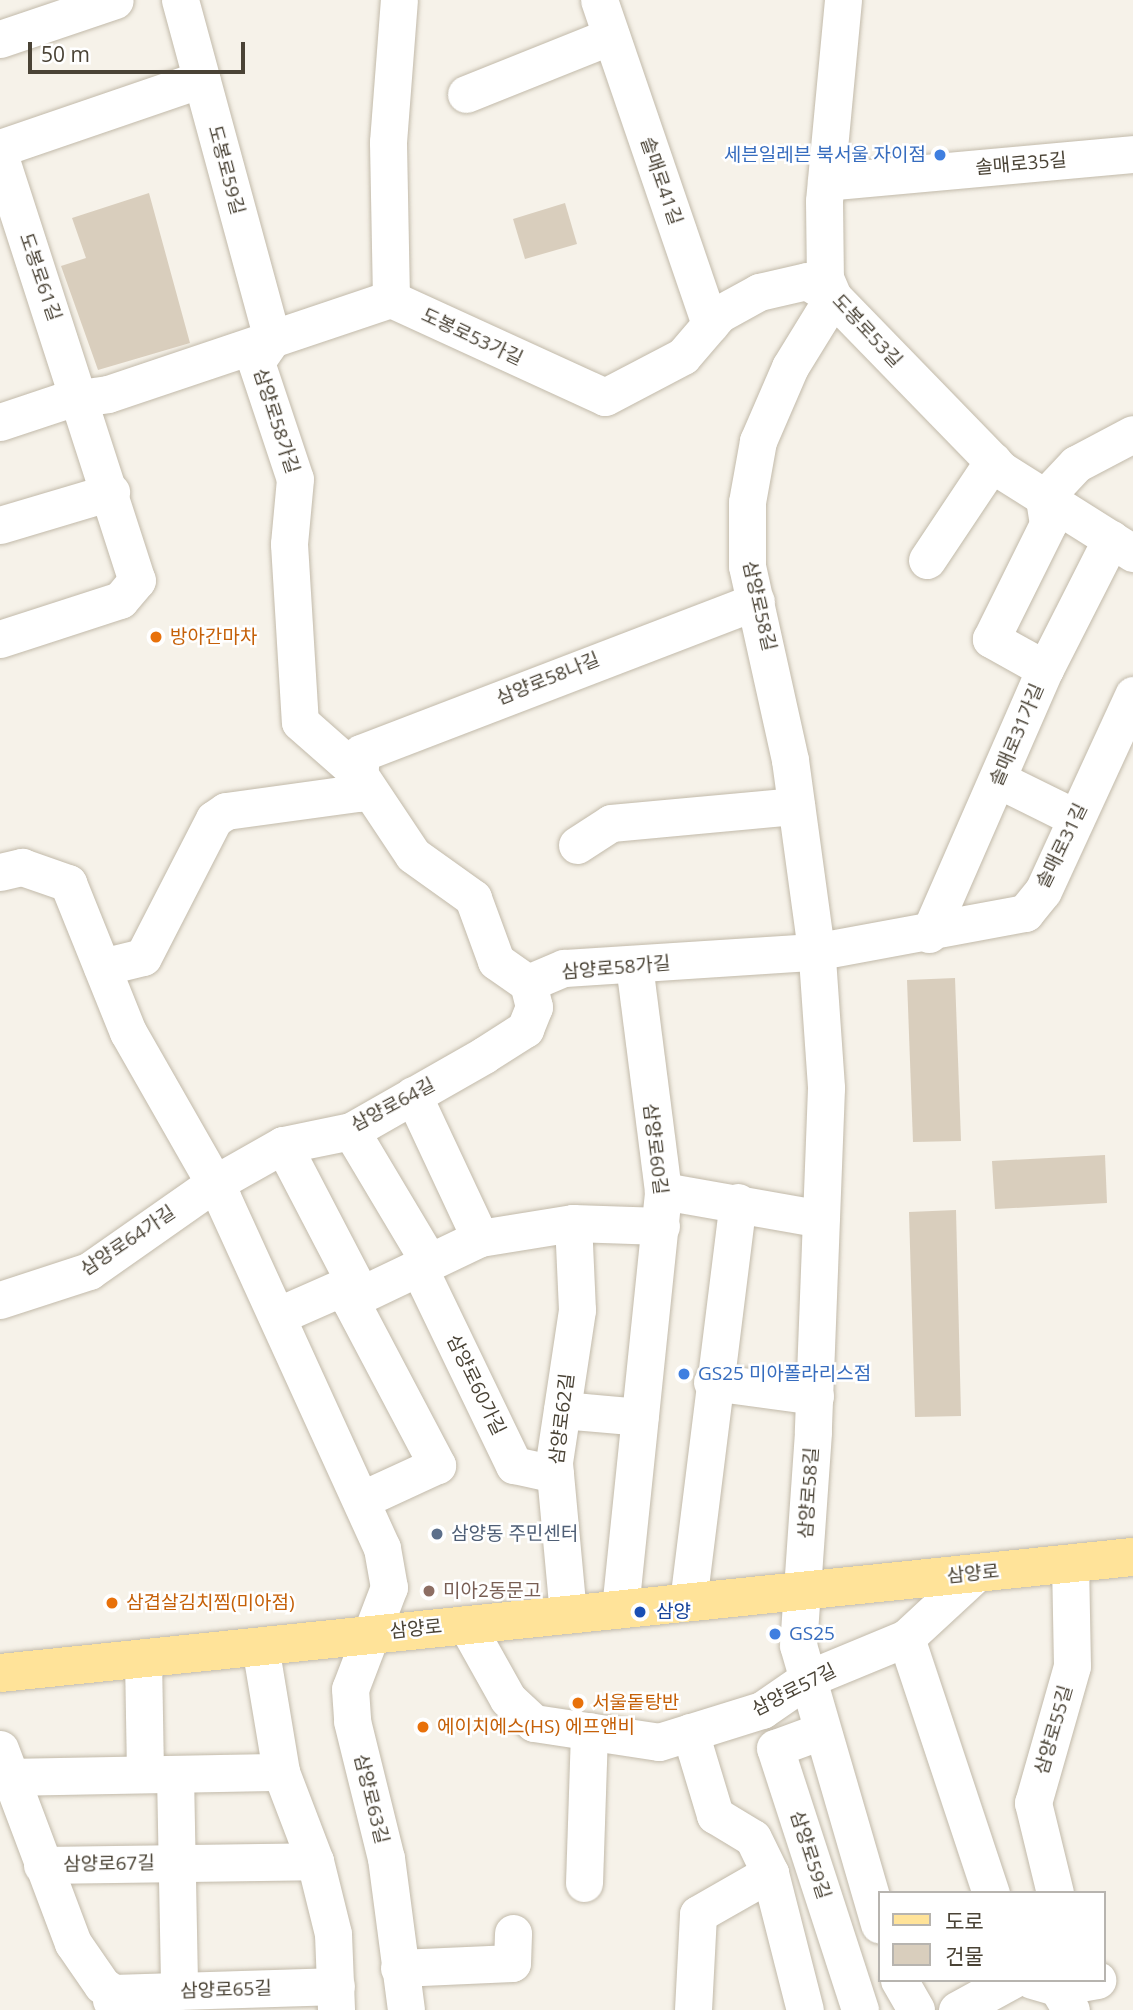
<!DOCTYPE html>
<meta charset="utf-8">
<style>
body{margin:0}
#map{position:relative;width:1133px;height:2010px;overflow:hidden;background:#f6f2e9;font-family:"Open Sans","Noto Sans KR",sans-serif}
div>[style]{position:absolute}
.building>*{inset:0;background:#d9cebd}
.roads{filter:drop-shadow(0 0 2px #c2baaa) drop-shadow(0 0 2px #c2baaa)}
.minor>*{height:37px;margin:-18.5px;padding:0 18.5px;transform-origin:18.5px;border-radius:18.5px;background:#fff}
.major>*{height:38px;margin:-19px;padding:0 19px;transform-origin:19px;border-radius:19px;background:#ffe399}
.dots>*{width:19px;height:19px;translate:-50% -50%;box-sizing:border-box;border:4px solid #fff;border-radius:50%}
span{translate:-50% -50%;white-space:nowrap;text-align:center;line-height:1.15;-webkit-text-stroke:5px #fff;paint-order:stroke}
.shop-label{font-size:19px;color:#366cbe}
.right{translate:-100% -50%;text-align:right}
.left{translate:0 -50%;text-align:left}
.street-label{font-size:19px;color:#4a4336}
.food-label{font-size:19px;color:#c56008}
.service-label{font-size:19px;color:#4e5e75}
.education-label{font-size:19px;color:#785e54}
.transit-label{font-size:19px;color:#164399}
.legend{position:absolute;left:878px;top:1891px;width:228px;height:91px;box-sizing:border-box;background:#fff;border:2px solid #b7b4af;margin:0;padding:9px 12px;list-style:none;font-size:21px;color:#4a4336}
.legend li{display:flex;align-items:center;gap:14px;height:35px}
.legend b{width:35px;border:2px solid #b7b4af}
.scale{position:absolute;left:28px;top:42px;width:217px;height:32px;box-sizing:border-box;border:4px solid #4a4336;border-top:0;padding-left:9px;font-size:21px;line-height:24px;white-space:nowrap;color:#4a4336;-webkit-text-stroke:5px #fff;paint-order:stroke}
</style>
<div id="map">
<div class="building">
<i style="clip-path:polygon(149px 193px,190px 343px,98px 370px,61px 266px,86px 258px,72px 218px)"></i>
<i style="clip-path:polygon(565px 203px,577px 244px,525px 259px,513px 219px)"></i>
<i style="clip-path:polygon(955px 978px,961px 1141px,913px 1142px,907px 980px)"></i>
<i style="clip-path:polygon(1105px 1155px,1107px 1203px,995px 1209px,992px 1161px)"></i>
<i style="clip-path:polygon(956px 1210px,961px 1416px,915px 1417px,909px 1212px)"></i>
</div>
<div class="roads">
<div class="minor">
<i style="left:180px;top:0;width:351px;rotate:74.8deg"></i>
<i style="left:272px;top:339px;width:28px;rotate:125deg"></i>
<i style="left:256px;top:362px;width:123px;rotate:71.6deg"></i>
<i style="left:295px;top:479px;width:65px;rotate:95.3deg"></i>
<i style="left:289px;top:544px;width:178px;rotate:86.5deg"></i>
<i style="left:300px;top:722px;width:79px;rotate:41.4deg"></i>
<i style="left:359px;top:774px;width:97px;rotate:56.3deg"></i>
<i style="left:413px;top:855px;width:74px;rotate:35.6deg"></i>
<i style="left:473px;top:898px;width:67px;rotate:69.9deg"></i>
<i style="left:496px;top:961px;width:39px;rotate:35deg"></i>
<i style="left:599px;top:0;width:343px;rotate:71.1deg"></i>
<i style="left:843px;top:0;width:202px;rotate:95.4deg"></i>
<i style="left:824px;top:201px;width:77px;rotate:89.3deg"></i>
<i style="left:825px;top:278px;width:21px;rotate:67deg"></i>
<i style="left:833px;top:297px;width:241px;rotate:45.8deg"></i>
<i style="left:1001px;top:470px;width:156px;rotate:32.2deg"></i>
<i style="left:0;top:39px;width:121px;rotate:-18.7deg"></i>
<i style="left:466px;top:94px;width:156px;rotate:-21.8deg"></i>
<i style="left:0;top:148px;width:213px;rotate:-18.9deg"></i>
<i style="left:0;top:157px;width:445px;rotate:72.1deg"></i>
<i style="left:137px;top:580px;width:26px;rotate:130deg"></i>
<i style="left:120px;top:600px;width:126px;rotate:162deg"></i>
<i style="left:826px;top:182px;width:308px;rotate:-5.2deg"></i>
<i style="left:391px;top:299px;width:157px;rotate:-91.1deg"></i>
<i style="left:388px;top:142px;width:142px;rotate:-85.6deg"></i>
<i style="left:0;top:422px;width:70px;rotate:-18.4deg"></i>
<i style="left:66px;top:400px;width:42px;rotate:-8.1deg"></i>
<i style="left:108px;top:394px;width:299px;rotate:-18.6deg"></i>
<i style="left:391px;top:299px;width:235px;rotate:24.6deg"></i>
<i style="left:605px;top:397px;width:88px;rotate:-27.7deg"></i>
<i style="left:683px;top:356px;width:55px;rotate:-49.4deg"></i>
<i style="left:719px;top:314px;width:46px;rotate:-28.8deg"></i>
<i style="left:759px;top:292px;width:49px;rotate:-12.9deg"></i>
<i style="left:807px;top:281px;width:31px;rotate:32deg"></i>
<i style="left:833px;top:297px;width:82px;rotate:121.6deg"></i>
<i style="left:790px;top:367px;width:81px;rotate:113.4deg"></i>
<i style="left:758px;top:441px;width:62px;rotate:100.2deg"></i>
<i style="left:747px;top:502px;width:64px;rotate:90deg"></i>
<i style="left:747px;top:566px;width:199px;rotate:77.5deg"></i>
<i style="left:790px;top:760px;width:200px;rotate:82.2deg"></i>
<i style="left:817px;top:958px;width:130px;rotate:86deg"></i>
<i style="left:826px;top:1088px;width:344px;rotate:92.2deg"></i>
<i style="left:813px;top:1432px;width:214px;rotate:94deg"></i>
<i style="left:798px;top:1645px;width:291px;rotate:73.8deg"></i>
<i style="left:0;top:525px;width:116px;rotate:-16.6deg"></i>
<i style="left:927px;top:560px;width:119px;rotate:-56.3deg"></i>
<i style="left:1045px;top:669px;width:62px;rotate:-150.9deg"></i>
<i style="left:991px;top:639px;width:128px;rotate:-63.6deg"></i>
<i style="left:1048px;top:524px;width:26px;rotate:-99deg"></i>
<i style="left:1044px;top:498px;width:47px;rotate:-46.7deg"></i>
<i style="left:1076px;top:464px;width:64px;rotate:-27.8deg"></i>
<i style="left:999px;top:780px;width:86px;rotate:26.3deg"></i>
<i style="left:577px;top:845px;width:40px;rotate:-32.9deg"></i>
<i style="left:611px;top:823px;width:186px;rotate:-5.3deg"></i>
<i style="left:0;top:872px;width:23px;rotate:-13deg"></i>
<i style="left:22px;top:867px;width:49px;rotate:19.2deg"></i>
<i style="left:68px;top:883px;width:161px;rotate:68.1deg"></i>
<i style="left:128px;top:1032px;width:190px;rotate:60.3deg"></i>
<i style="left:222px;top:1197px;width:386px;rotate:65.5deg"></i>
<i style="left:382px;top:1548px;width:40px;rotate:80deg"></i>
<i style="left:389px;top:1587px;width:109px;rotate:110.9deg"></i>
<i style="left:350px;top:1689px;width:32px;rotate:86deg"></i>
<i style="left:352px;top:1721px;width:141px;rotate:76.1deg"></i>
<i style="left:386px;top:1858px;width:153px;rotate:82.5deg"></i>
<i style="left:929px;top:934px;width:289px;rotate:-66.4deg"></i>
<i style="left:1045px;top:669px;width:146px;rotate:-63.1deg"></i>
<i style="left:102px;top:967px;width:42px;rotate:-13.7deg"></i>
<i style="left:143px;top:957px;width:155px;rotate:-62.8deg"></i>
<i style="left:214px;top:819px;width:14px;rotate:-34deg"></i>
<i style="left:226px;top:811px;width:133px;rotate:-7.8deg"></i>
<i style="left:358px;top:793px;width:40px;rotate:-85.7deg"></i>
<i style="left:361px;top:753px;width:423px;rotate:-21deg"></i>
<i style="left:528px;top:983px;width:39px;rotate:-23deg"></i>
<i style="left:564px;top:968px;width:251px;rotate:-3.7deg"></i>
<i style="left:814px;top:952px;width:215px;rotate:-10.5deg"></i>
<i style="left:1025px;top:913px;width:28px;rotate:-51deg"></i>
<i style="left:1043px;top:891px;width:216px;rotate:-65.3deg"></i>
<i style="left:413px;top:1095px;width:158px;rotate:64.9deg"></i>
<i style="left:351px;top:1131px;width:152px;rotate:59.2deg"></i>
<i style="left:283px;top:1145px;width:169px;rotate:62.5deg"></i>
<i style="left:663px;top:1191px;width:160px;rotate:10deg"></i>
<i style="left:419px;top:1268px;width:219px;rotate:64.3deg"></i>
<i style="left:514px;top:1465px;width:42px;rotate:12.4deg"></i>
<i style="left:0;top:1300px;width:94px;rotate:-18deg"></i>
<i style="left:89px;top:1271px;width:150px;rotate:-35deg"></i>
<i style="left:212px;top:1185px;width:81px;rotate:-29.4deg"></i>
<i style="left:283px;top:1145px;width:69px;rotate:-11.6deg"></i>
<i style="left:351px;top:1131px;width:153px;rotate:-29.7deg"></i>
<i style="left:484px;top:1055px;width:49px;rotate:-32.4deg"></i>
<i style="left:525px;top:1029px;width:24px;rotate:-68deg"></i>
<i style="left:534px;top:1007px;width:25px;rotate:-104deg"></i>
<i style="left:350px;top:1300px;width:187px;rotate:62.2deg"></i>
<i style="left:437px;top:1465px;width:84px;rotate:155.3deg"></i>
<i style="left:277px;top:1316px;width:72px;rotate:-23.7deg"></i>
<i style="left:343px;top:1287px;width:15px;rotate:62deg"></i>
<i style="left:350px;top:1300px;width:144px;rotate:-25.5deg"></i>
<i style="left:480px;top:1238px;width:94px;rotate:-9.2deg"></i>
<i style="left:573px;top:1223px;width:88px;rotate:2deg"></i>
<i style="left:712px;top:1382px;width:104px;rotate:7.7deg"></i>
<i style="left:562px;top:1410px;width:78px;rotate:5.1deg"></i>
<i style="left:688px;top:1602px;width:403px;rotate:-82.9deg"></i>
<i style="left:620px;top:1609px;width:420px;rotate:-84.1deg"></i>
<i style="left:663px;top:1191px;width:228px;rotate:-97.3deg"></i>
<i style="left:568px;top:1614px;width:153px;rotate:-95.3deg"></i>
<i style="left:554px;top:1462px;width:154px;rotate:-81.4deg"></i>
<i style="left:577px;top:1310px;width:87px;rotate:-92.6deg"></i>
<i style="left:466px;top:1624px;width:86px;rotate:60.8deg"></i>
<i style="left:508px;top:1699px;width:35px;rotate:43deg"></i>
<i style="left:534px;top:1723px;width:126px;rotate:8.6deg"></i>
<i style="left:659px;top:1742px;width:108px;rotate:-17.3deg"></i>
<i style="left:762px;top:1710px;width:55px;rotate:-34.6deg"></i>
<i style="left:807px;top:1679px;width:107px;rotate:-22.5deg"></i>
<i style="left:906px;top:1638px;width:94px;rotate:-42.8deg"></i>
<i style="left:906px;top:1638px;width:269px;rotate:71.6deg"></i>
<i style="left:260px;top:1646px;width:128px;rotate:80.5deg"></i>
<i style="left:281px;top:1772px;width:95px;rotate:69.1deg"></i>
<i style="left:315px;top:1861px;width:75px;rotate:76.1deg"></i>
<i style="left:333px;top:1934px;width:76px;rotate:87.7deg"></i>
<i style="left:143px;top:1658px;width:116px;rotate:89deg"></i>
<i style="left:821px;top:1731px;width:49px;rotate:159.7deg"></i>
<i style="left:775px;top:1748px;width:275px;rotate:72deg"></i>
<i style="left:690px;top:1732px;width:87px;rotate:73.2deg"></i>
<i style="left:715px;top:1815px;width:44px;rotate:31.2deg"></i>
<i style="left:753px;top:1838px;width:39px;rotate:64deg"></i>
<i style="left:770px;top:1873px;width:141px;rotate:75.7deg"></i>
<i style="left:0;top:1749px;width:207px;rotate:69.4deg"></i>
<i style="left:73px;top:1943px;width:51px;rotate:55.4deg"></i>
<i style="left:102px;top:1985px;width:43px;rotate:35.5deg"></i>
<i style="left:175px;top:1774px;width:217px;rotate:88.9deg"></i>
<i style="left:11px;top:1777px;width:270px;rotate:-1.1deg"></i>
<i style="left:42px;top:1865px;width:273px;rotate:-0.8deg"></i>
<i style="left:584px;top:1883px;width:152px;rotate:-88.1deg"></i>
<i style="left:1055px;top:1893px;width:93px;rotate:-103.7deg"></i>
<i style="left:1033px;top:1803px;width:142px;rotate:-74.1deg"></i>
<i style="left:1072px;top:1666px;width:102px;rotate:-91.1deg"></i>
<i style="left:399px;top:1968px;width:113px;rotate:-2.5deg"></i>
<i style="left:512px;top:1963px;width:30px;rotate:-88deg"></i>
<i style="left:899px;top:1980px;width:34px;rotate:60deg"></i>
<i style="left:1032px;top:1980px;width:26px;rotate:16deg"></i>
<i style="left:1057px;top:1987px;width:27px;rotate:59deg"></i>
<i style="left:1057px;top:1987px;width:41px;rotate:-9.9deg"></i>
<i style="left:111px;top:2000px;width:8px;rotate:-60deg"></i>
<i style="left:115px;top:1993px;width:221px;rotate:-1.8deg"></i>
<i style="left:693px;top:2010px;width:96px;rotate:-87deg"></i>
<i style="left:698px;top:1914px;width:83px;rotate:-29.7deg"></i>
<i style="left:957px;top:2010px;width:63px;rotate:-28.6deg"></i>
</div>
<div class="major">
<i style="left:0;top:1673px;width:1139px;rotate:-5.85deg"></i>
</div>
</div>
<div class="dots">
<i style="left:940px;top:155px;background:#3f7fe0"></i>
<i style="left:156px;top:637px;background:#e8710a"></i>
<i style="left:684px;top:1374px;background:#3f7fe0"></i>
<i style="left:437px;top:1534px;background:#5c6f8a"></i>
<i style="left:429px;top:1591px;background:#8d6e63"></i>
<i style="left:112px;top:1603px;background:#e8710a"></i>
<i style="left:640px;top:1612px;background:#1a4fb4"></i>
<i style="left:775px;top:1634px;background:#3f7fe0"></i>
<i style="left:578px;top:1703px;background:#e8710a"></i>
<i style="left:423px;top:1727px;background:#e8710a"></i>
</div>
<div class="shop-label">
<span class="right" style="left:926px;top:155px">세븐일레븐 북서울 자이점</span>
<span class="left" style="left:698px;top:1374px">GS25 미아폴라리스점</span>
<span class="left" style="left:789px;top:1634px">GS25</span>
</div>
<div class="street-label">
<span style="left:1021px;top:164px;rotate:-5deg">솔매로35길</span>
<span style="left:226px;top:170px;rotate:75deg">도봉로59길</span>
<span style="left:661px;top:181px;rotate:71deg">솔매로41길</span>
<span style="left:40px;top:277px;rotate:71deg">도봉로61길</span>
<span style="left:867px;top:331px;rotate:47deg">도봉로53길</span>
<span style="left:472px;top:337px;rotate:25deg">도봉로53가길</span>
<span style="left:276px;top:421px;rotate:72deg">삼양로58가길</span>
<span style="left:759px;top:606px;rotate:77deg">삼양로58길</span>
<span style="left:548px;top:679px;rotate:-22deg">삼양로58나길</span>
<span style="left:1017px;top:735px;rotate:-67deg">솔매로31가길</span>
<span style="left:1062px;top:846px;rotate:-64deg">솔매로31길</span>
<span style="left:616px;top:968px;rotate:-5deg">삼양로58가길</span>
<span style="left:393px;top:1105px;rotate:-28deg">삼양로64길</span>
<span style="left:655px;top:1149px;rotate:83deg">삼양로60길</span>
<span style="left:128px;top:1241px;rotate:-34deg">삼양로64가길</span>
<span style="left:476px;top:1385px;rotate:64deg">삼양로60가길</span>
<span style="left:562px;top:1419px;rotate:-83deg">삼양로62길</span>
<span style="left:809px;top:1493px;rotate:-86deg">삼양로58길</span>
<span style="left:973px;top:1574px;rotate:-6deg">삼양로</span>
<span style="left:416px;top:1629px;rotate:-6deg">삼양로</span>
<span style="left:794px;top:1690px;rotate:-27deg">삼양로57길</span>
<span style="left:1054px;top:1730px;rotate:-74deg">삼양로55길</span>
<span style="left:371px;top:1799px;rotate:76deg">삼양로63길</span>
<span style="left:810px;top:1855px;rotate:72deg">삼양로59길</span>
<span style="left:109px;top:1864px;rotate:-1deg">삼양로67길</span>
<span style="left:226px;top:1990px;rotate:-2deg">삼양로65길</span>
</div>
<div class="food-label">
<span class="left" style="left:170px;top:637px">방아간마차</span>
<span class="left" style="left:126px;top:1603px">삼겹살김치찜(미아점)</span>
<span class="left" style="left:592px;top:1703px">서울돝탕반</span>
<span class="left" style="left:437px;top:1727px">에이치에스(HS) 에프앤비</span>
</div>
<div class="service-label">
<span class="left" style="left:451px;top:1534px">삼양동 주민센터</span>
</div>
<div class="education-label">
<span class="left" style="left:443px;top:1591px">미아2동문고</span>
</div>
<div class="transit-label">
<span class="left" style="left:656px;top:1612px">삼양</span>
</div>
<ul class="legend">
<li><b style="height:9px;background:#ffe399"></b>도로</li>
<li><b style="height:19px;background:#d9cebd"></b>건물</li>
</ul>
<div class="scale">50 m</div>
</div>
